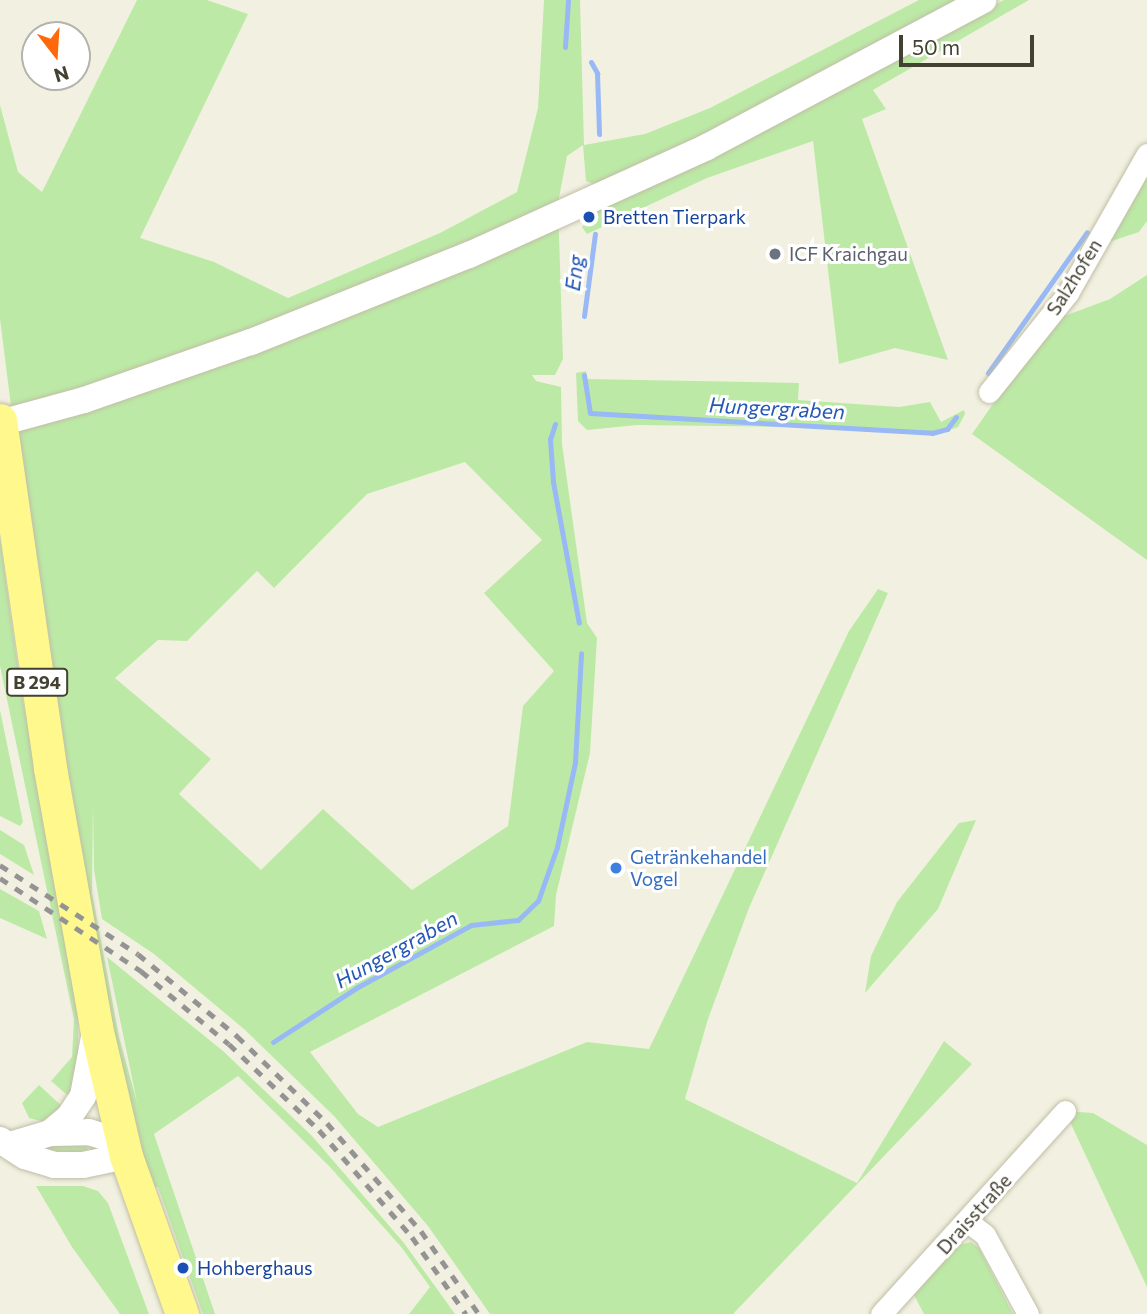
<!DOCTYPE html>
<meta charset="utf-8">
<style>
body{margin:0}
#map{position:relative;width:1147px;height:1314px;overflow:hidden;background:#f2f1e1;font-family:Commissioner,sans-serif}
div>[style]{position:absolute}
.green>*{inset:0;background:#bceaa6}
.stream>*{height:5px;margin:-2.5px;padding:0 2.5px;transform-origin:2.5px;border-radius:2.5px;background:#98b9f5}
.roads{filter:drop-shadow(0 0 2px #c0bea6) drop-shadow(0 0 2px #c0bea6)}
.minor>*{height:21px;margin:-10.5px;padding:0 10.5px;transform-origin:10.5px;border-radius:10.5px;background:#fff}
.tertiary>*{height:26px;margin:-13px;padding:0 13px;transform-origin:13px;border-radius:13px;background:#fff}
.primary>*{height:33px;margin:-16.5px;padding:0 16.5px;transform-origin:16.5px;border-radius:16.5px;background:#fff98d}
.rail>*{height:5px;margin-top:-2.5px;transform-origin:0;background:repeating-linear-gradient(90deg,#939393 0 9px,transparent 0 18px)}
.dots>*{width:19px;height:19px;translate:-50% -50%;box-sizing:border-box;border:4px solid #fff;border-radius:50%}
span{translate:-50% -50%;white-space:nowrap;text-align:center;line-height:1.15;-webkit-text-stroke:6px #fff;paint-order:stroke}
.shield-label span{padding:2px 5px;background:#fff;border:2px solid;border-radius:5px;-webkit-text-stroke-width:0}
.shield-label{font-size:18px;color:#434132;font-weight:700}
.transit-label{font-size:19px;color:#164399}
.left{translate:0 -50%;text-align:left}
.worship-label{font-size:19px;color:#5b616d}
.street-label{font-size:19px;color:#434132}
.shop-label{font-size:19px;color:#366cbe}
.water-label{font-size:21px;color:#2557b5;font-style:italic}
.north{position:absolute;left:21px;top:21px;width:70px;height:70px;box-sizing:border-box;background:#fff;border:2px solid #b4b3ad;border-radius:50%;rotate:163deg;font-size:19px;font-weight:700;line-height:28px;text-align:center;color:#434132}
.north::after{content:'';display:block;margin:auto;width:24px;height:32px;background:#ff690b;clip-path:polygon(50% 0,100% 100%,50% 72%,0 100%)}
.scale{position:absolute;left:899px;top:35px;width:135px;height:32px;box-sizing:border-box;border:4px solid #434132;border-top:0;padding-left:9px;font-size:21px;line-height:24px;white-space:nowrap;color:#434132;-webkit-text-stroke:5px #fff;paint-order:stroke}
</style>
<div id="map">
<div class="green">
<i style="clip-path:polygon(evenodd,137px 0,207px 0,248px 14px,140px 238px,214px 262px,288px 298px,440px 233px,517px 192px,538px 108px,544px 0,580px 0,584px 145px,645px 134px,710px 108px,919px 0,971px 0,599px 186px,586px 181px,583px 145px,567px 156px,558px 203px,563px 359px,555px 375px,532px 375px,536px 381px,561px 387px,562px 444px,587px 623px,597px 638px,590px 753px,556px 895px,554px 926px,310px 1052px,358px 1114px,378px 1127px,587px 1042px,649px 1049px,849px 631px,878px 589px,888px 593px,749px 908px,708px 1019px,685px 1099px,857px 1183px,944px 1041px,972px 1064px,733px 1314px,490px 1314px,428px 1226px,334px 1116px,244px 1029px,154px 954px,102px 919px,94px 870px,93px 804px,92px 893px,119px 1037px,137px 1102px,107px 957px,223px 1051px,312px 1136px,404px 1243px,455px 1314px,409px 1314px,430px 1287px,402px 1248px,330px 1167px,238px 1076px,154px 1134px,215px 1314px,203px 1314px,158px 1187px,137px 1192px,35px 596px,0 319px,0 105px,18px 172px,42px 192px,137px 0,465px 462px,542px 540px,484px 593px,554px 671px,523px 706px,508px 826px,412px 890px,323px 809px,261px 870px,179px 794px,211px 759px,115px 678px,158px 640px,187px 641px,257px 571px,274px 588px,367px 494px,465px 462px)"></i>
<i style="clip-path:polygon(1004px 0,1029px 0,873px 90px,886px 109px,862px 119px,948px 360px,895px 348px,839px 364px,813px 141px,707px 178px,587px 234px,582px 227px,594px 213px,746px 140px)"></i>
<i style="clip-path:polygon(1147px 154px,1147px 221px,1139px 232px,1106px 243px)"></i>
<i style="clip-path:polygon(1147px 275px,1147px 560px,972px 434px,1051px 321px,1110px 299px)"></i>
<i style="clip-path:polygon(586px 371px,587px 379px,799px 383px,798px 400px,899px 407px,930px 402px,941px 422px,964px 410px,965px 414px,958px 427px,936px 435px,807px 427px,637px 425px,587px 430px,578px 421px,576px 373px)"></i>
<i style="clip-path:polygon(0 539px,21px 690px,77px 994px,79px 1079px,73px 1100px,51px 1081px,72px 1057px,74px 1019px,0 666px)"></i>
<i style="clip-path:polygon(0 710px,23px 822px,20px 826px,0 816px)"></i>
<i style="clip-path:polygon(976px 820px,938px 909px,865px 993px,871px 956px,897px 902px,959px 823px)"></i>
<i style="clip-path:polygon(0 830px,24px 845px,34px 875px,0 854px)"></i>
<i style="clip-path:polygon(0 889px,39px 911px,47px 939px,0 918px)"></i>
<i style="clip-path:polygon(39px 1085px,65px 1109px,45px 1122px,29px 1118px,22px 1103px)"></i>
<i style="clip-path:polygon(1065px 1111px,1093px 1113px,1147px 1145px,1147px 1287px)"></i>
<i style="clip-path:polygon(85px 1140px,89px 1154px,32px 1149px)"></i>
<i style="clip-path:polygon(36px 1186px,83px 1186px,98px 1191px,108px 1203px,149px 1314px,120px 1314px,72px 1247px)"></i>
<i style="clip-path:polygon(971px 1242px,979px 1248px,1013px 1314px,924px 1314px,914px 1295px,959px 1245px)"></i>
</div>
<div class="stream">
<i style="left:565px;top:47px;width:47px;rotate:-86.3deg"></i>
<i style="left:591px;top:62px;width:13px;rotate:61deg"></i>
<i style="left:597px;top:73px;width:61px;rotate:88.1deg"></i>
<i style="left:584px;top:316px;width:83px;rotate:-82.4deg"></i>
<i style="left:988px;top:373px;width:172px;rotate:-54.9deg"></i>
<i style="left:584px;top:375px;width:38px;rotate:81deg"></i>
<i style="left:590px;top:413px;width:343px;rotate:3.3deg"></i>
<i style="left:932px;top:433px;width:16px;rotate:-15deg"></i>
<i style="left:947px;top:429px;width:15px;rotate:-53deg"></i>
<i style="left:555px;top:424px;width:16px;rotate:108deg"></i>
<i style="left:550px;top:439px;width:43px;rotate:86deg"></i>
<i style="left:553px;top:482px;width:143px;rotate:79.6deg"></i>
<i style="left:273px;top:1042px;width:99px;rotate:-33deg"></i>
<i style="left:356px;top:988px;width:131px;rotate:-28.7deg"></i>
<i style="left:471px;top:925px;width:47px;rotate:-6.1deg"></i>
<i style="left:518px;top:920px;width:28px;rotate:-44deg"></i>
<i style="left:538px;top:901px;width:57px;rotate:-70.6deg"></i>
<i style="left:557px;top:847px;width:87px;rotate:-78deg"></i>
<i style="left:575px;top:762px;width:109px;rotate:-86.8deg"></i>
</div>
<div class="roads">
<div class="minor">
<i style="left:989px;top:392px;width:127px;rotate:-51.4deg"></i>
<i style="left:1068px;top:293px;width:160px;rotate:-60.4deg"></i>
<i style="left:968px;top:1222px;width:21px;rotate:37deg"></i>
<i style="left:985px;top:1235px;width:90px;rotate:61.4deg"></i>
<i style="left:881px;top:1314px;width:274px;rotate:-47.8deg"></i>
</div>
<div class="tertiary">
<i style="left:0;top:423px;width:87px;rotate:-15.3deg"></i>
<i style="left:84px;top:400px;width:177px;rotate:-19.2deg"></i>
<i style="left:251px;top:342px;width:235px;rotate:-21.8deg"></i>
<i style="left:469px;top:255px;width:261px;rotate:-24.4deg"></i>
<i style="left:707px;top:147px;width:313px;rotate:-28deg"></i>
<i style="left:50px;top:1133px;width:25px;rotate:-40deg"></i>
<i style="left:69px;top:1117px;width:25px;rotate:-56deg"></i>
<i style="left:83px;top:1096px;width:65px;rotate:-79.4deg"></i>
<i style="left:0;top:1140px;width:30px;rotate:33deg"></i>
<i style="left:25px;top:1156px;width:30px;rotate:17deg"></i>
<i style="left:54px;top:1165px;width:29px"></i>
<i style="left:83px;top:1165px;width:44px;rotate:-11.8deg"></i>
<i style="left:10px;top:1145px;width:42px;rotate:-16.7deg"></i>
<i style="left:50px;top:1133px;width:39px;rotate:-1deg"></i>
<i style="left:89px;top:1132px;width:19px;rotate:18deg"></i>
<i style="left:107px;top:1138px;width:26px;rotate:43deg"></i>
</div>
<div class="primary">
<i style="left:0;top:420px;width:352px;rotate:81.8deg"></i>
<i style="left:50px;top:768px;width:263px;rotate:79.9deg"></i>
<i style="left:96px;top:1027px;width:132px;rotate:76.9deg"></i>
<i style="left:126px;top:1156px;width:168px;rotate:70.5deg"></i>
</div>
</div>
<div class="rail">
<i style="left:0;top:865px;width:164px;rotate:32.8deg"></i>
<i style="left:138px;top:954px;width:129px;rotate:39.6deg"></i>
<i style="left:237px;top:1036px;width:125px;rotate:44deg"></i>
<i style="left:327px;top:1123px;width:143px;rotate:49deg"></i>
<i style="left:421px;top:1231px;width:101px;rotate:55.1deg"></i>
<i style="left:0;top:878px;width:169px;rotate:33.4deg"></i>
<i style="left:141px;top:971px;width:114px;rotate:39.7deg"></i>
<i style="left:229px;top:1044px;width:124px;rotate:43.7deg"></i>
<i style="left:319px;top:1130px;width:142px;rotate:49deg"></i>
<i style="left:412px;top:1237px;width:94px;rotate:55deg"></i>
</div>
<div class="dots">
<i style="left:589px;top:217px;background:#1a4fb4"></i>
<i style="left:775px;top:254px;background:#6b7280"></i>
<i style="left:616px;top:868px;background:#3f7fe0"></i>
<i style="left:183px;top:1268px;background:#1a4fb4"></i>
</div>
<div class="shield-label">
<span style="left:37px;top:682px">B 294</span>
</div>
<div class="transit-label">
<span class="left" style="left:603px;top:217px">Bretten Tierpark</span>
<span class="left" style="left:197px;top:1268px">Hohberghaus</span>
</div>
<div class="worship-label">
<span class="left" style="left:789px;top:254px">ICF Kraichgau</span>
</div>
<div class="street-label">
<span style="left:1074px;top:277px;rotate:-58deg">Salzhofen</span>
<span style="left:974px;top:1214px;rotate:-48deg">Draisstraße</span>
</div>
<div class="shop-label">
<span class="left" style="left:630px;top:868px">Getränkehandel<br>Vogel</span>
</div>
<div class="water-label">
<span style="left:574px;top:273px;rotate:-83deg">Eng</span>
<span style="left:777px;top:408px;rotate:3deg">Hungergraben</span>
<span style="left:396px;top:949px;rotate:-29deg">Hungergraben</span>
</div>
<div class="north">N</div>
<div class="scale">50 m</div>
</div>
